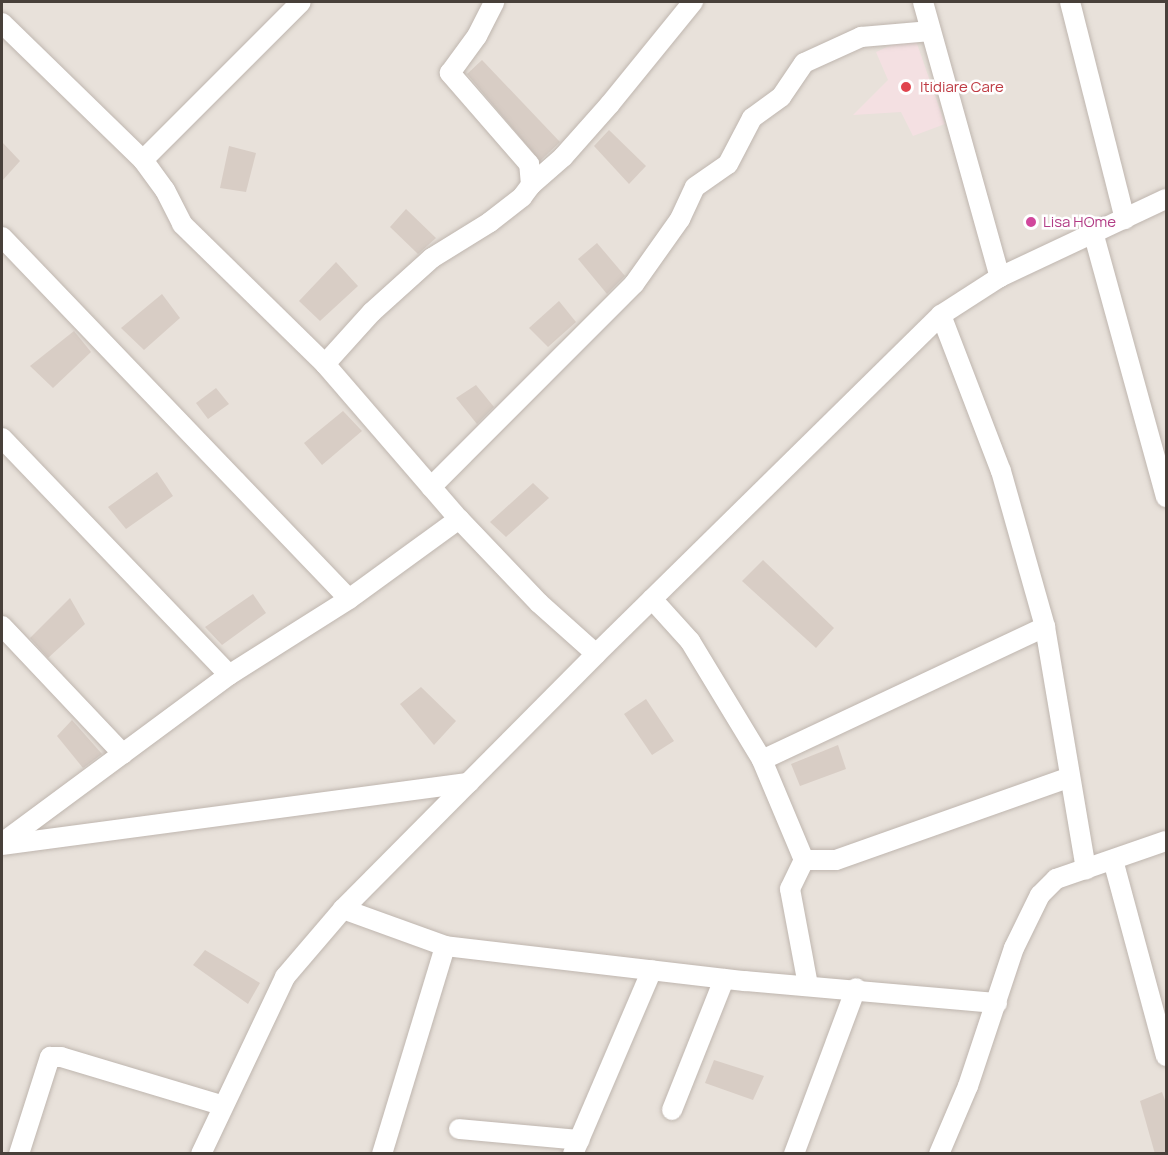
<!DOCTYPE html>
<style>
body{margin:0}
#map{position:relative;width:1168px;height:1155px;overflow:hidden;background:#f4f0ec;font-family:Manrope,sans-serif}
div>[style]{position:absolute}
.residential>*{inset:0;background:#e8e1da}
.medical>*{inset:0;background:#f4e0e2}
.building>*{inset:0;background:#d8cdc5}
.roads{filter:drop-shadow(0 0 2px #bfb6af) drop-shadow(0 0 2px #bfb6af)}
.minor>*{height:20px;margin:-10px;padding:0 10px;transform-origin:10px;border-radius:10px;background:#fff}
.dots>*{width:16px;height:16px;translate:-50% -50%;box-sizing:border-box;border:3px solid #fff;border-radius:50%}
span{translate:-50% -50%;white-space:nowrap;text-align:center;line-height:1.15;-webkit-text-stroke:5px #fff;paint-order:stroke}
.health-label{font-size:15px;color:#be3a42}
.left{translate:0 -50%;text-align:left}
.hotel-label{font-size:15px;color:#b23c85}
.frame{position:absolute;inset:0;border:3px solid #48403a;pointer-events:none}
</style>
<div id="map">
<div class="residential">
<i style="clip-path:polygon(2px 2px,1166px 2px,1166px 1153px,2px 1153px)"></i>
</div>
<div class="medical">
<i style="clip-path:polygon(914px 35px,945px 124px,913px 136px,901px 112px,853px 115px,888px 80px,876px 52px)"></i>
</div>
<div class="building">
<i style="clip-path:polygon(482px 60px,560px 142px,540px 161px,467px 74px)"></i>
<i style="clip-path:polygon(609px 130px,646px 166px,629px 184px,594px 146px)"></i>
<i style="clip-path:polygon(2px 142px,20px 161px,2px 181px)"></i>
<i style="clip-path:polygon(229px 146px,256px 153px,246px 192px,220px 188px)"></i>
<i style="clip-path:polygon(406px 209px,436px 238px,418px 254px,390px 227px)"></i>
<i style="clip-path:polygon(597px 243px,625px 276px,607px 294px,578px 259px)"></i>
<i style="clip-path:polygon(336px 262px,358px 286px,320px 321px,299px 301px)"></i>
<i style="clip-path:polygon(162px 294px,180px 318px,144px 350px,121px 328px)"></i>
<i style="clip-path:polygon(559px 301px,576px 322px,548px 347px,529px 328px)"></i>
<i style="clip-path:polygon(74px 331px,91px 352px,53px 388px,30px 366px)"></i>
<i style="clip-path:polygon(476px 385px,494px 407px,477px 424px,456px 398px)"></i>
<i style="clip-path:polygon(216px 388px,229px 404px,208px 419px,196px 403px)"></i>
<i style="clip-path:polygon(343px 411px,362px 431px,322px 465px,304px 443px)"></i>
<i style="clip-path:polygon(157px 472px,173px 496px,126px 529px,108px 507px)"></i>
<i style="clip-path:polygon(533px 483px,549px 498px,506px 537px,490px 522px)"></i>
<i style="clip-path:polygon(763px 560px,834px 628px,816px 648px,742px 581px)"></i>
<i style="clip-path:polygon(253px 594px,266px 613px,222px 645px,205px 627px)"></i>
<i style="clip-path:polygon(70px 598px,85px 624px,48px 658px,30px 638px)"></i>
<i style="clip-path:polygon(421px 687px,456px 721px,434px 745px,400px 704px)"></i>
<i style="clip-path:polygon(646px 699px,674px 741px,652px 755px,624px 714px)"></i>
<i style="clip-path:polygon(72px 720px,102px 754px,83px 768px,57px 736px)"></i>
<i style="clip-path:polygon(838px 745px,846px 769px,800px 786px,791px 764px)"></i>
<i style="clip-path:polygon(205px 950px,260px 983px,248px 1004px,193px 965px)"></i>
<i style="clip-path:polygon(714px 1060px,764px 1076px,753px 1100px,705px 1083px)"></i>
<i style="clip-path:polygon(1162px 1092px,1167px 1106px,1167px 1154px,1155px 1154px,1140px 1101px)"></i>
</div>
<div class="roads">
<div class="minor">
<i style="left:923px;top:2px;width:286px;rotate:74.4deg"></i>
<i style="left:1070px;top:2px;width:224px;rotate:75.8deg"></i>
<i style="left:2px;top:23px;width:197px;rotate:44.2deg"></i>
<i style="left:143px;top:160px;width:37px;rotate:54deg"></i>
<i style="left:165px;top:190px;width:38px;rotate:63deg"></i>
<i style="left:182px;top:224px;width:200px;rotate:44.4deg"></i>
<i style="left:325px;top:364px;width:205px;rotate:49.2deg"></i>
<i style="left:459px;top:519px;width:116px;rotate:46.4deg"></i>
<i style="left:539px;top:603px;width:76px;rotate:41.8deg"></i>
<i style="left:143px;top:160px;width:223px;rotate:-45deg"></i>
<i style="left:531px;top:185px;width:43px;rotate:-41.2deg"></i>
<i style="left:563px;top:157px;width:71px;rotate:-48.4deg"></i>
<i style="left:610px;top:104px;width:132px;rotate:-50.9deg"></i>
<i style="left:1093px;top:232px;width:275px;rotate:74.6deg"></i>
<i style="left:2px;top:237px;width:501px;rotate:46.21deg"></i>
<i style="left:941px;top:315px;width:167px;rotate:69deg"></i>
<i style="left:1001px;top:471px;width:162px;rotate:74.2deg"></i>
<i style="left:1045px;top:627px;width:246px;rotate:80.4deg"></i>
<i style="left:325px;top:364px;width:70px;rotate:-47.9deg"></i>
<i style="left:372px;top:312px;width:81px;rotate:-42deg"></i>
<i style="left:432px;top:258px;width:68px;rotate:-31.8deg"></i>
<i style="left:490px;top:222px;width:41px;rotate:-38deg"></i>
<i style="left:522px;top:197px;width:15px;rotate:-53deg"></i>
<i style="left:531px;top:185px;width:21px;rotate:-95deg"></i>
<i style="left:529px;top:164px;width:121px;rotate:-131deg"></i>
<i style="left:450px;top:73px;width:46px;rotate:-53.9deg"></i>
<i style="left:477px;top:36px;width:38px;rotate:-63deg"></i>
<i style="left:2px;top:438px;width:328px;rotate:46.2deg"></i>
<i style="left:431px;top:487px;width:287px;rotate:-45deg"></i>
<i style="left:634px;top:284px;width:80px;rotate:-54.7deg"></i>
<i style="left:680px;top:219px;width:35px;rotate:-65deg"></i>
<i style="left:695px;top:187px;width:40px;rotate:-34.9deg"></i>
<i style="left:728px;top:164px;width:52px;rotate:-62.4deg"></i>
<i style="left:752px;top:118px;width:36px;rotate:-36deg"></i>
<i style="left:781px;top:97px;width:41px;rotate:-55.9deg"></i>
<i style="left:804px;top:63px;width:63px;rotate:-24.5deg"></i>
<i style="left:861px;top:37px;width:70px;rotate:-4.9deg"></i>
<i style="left:652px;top:599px;width:57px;rotate:47.9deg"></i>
<i style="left:690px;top:641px;width:139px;rotate:58.8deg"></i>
<i style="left:762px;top:760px;width:108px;rotate:67.2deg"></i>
<i style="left:2px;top:626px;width:176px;rotate:46.6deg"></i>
<i style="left:762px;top:760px;width:313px;rotate:-25.2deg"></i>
<i style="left:2px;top:843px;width:282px;rotate:-36.5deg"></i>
<i style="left:229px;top:675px;width:142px;rotate:-32.3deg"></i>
<i style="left:349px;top:599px;width:136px;rotate:-36deg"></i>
<i style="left:2px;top:845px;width:471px;rotate:-7.6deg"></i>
<i style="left:804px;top:860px;width:32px"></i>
<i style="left:836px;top:860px;width:248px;rotate:-19.5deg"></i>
<i style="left:804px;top:860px;width:32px;rotate:116deg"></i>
<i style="left:790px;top:889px;width:98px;rotate:79.4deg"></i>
<i style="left:1113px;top:860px;width:203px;rotate:74.9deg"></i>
<i style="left:343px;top:909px;width:109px;rotate:19.9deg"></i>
<i style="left:445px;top:946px;width:302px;rotate:6.7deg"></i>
<i style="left:745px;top:981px;width:253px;rotate:5deg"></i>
<i style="left:672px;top:1110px;width:141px;rotate:-68.3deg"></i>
<i style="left:459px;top:1129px;width:121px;rotate:5.2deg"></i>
<i style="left:19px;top:1154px;width:102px;rotate:-72.3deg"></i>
<i style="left:50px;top:1057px;width:11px"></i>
<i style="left:61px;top:1057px;width:167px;rotate:16.7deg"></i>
<i style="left:201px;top:1154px;width:196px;rotate:-64.6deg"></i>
<i style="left:285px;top:977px;width:89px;rotate:-49.5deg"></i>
<i style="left:343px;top:909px;width:359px;rotate:-45.2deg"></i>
<i style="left:596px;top:654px;width:484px;rotate:-44.5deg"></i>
<i style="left:941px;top:315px;width:70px;rotate:-32.8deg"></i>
<i style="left:1000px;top:277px;width:183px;rotate:-25.2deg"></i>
<i style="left:382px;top:1154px;width:217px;rotate:-73.1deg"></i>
<i style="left:573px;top:1154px;width:200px;rotate:-66.8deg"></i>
<i style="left:794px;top:1154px;width:177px;rotate:-69.5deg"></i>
<i style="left:939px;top:1154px;width:74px;rotate:-66.9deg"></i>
<i style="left:968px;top:1086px;width:145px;rotate:-71.6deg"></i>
<i style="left:1014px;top:948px;width:59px;rotate:-63.9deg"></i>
<i style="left:1040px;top:895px;width:23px;rotate:-45deg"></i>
<i style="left:1056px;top:879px;width:116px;rotate:-19.1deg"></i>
</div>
</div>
<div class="dots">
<i style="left:906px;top:87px;background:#e0444e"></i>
<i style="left:1031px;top:222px;background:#d1479c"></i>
</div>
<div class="health-label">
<span class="left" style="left:920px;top:87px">Itidiare Care</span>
</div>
<div class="hotel-label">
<span class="left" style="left:1043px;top:222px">Lisa HOme</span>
</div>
<div class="frame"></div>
</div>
